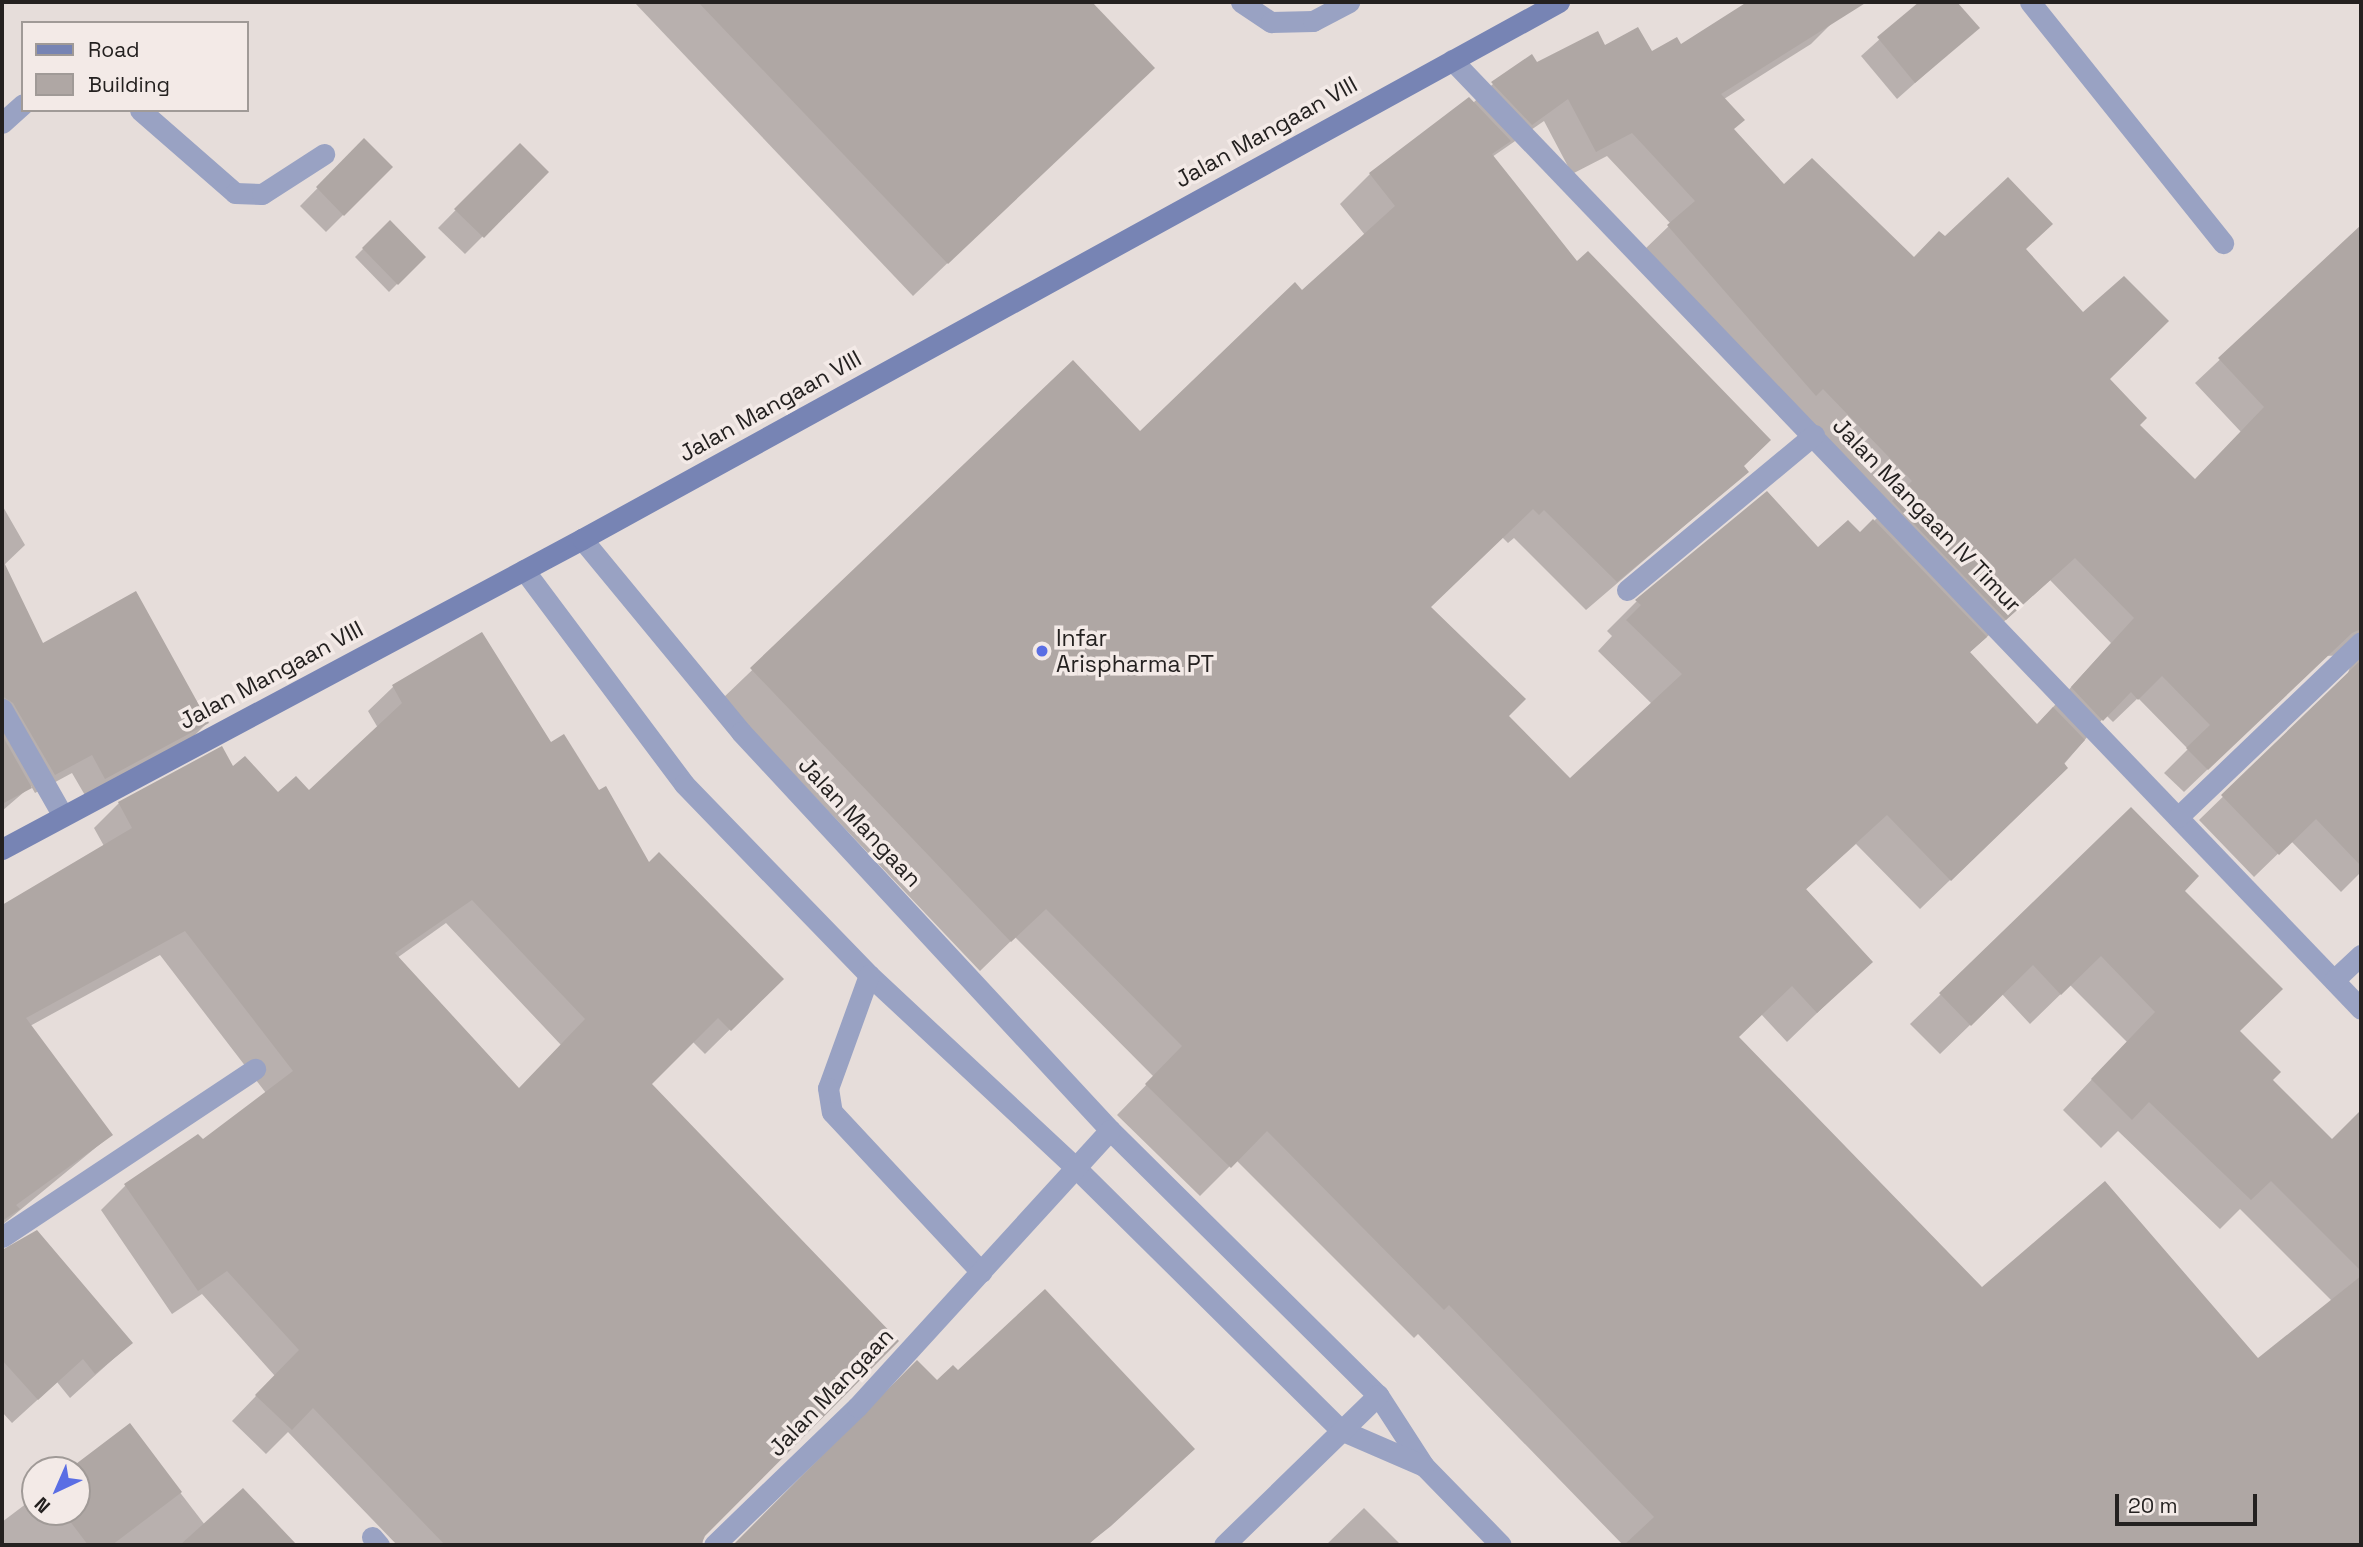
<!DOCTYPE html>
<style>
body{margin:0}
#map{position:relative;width:2363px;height:1547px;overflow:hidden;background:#e6ddda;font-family:"Space Grotesk",sans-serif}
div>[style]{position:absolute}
.shadow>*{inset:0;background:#0003}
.building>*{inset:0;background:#afa7a4}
.lane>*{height:21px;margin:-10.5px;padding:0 10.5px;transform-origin:10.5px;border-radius:10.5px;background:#99a2c3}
.street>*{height:21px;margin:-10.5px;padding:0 10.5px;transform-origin:10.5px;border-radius:10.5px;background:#99a2c3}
.secondary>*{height:21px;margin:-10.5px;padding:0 10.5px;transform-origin:10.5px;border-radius:10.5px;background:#7784b4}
.dots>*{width:19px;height:19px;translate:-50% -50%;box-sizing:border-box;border:4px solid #f3eae7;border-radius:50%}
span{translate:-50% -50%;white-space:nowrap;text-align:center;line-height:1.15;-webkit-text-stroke:7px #f3eae7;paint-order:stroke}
.street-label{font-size:23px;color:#242120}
.poi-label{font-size:23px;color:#242120}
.left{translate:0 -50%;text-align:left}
.frame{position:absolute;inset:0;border:4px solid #242120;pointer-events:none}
.legend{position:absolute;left:21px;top:21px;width:228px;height:91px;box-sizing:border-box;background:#f3eae7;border:2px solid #a09a97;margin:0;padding:9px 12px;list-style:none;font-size:21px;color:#242120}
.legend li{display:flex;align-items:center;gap:14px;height:35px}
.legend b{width:35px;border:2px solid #a09a97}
.north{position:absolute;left:21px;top:1456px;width:70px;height:70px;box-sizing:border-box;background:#f3eae7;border:2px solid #a09a97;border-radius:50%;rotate:224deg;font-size:19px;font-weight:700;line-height:28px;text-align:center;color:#242120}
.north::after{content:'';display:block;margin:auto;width:24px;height:32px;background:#5a6ee4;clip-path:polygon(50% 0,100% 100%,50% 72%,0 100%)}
.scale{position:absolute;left:2115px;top:1494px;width:142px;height:32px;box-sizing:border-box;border:4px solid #242120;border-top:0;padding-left:9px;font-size:21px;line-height:24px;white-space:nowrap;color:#242120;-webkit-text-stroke:5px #f3eae7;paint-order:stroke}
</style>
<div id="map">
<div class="shadow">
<i style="clip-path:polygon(634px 2px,1089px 2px,1152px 68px,913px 296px)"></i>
<i style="clip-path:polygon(evenodd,1750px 2px,1823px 2px,1835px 20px,1811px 44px,1724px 99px,1732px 130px,1784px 187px,1913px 259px,1945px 239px,2024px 250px,2138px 425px,2194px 481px,2241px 432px,2195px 383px,2361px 227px,2361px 872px,2341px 892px,2291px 841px,2254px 877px,2199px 820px,2347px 676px,2351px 664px,2346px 655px,2326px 656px,2184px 792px,2164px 773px,2188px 749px,2138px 698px,2113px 722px,2106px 715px,2036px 797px,1920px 909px,1856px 844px,1804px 891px,1870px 962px,1787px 1042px,1761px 1014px,1737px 1037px,1981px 1290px,2257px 1360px,2332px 1301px,2240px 1209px,2220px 1229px,2118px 1131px,2101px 1148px,2063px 1110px,2127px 1042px,2070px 985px,2030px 1024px,2002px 994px,1940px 1054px,1910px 1024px,2131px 810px,2182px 891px,2238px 1031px,2271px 1080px,2332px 1141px,2361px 1112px,2361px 1545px,1623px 1545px,1418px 1334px,1414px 1338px,1236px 1160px,1200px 1196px,1117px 1115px,1154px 1077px,1015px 937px,980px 971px,722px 699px,1073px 363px,1140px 434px,1365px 235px,1340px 204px,1370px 174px,1473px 103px,1493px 84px,1537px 64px,1604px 47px,1651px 53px,1680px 47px,1750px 2px,1544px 121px,1572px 174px,1607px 156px,1671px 224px,1644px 250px,1889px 506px,1860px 535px,1637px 601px,1607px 631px,1612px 636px,1598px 651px,1652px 704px,1570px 780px,1507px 716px,1429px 607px,1502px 537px,1508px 543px,1514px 538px,1586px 610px,1747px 472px,1492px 157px,1544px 121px,1750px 2px,2050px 580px,2111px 643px,2036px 726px,1969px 653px,2050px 580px)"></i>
<i style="clip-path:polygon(1921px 2px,1955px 2px,1977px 28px,1897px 99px,1861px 56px)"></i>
<i style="clip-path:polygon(364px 141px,391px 167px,326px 232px,300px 206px)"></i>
<i style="clip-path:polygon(520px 145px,547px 172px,465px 254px,438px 228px)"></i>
<i style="clip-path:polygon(390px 222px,424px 257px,389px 292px,355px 257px)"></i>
<i style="clip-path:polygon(2px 505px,25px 545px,3px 566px,42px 645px,207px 723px,188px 742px,86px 797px,72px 773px,35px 793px,31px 786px,2px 811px)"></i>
<i style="clip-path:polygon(evenodd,482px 634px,550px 744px,599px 792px,648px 864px,781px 979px,705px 1054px,692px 1041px,650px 1084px,703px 1545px,397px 1545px,288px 1432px,266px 1454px,232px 1421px,275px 1376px,202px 1294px,172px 1314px,101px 1210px,125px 1186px,202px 1142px,266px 1093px,160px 955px,30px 1026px,111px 1135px,2px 1225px,2px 907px,104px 846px,94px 828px,119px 803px,233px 769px,278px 794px,308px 792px,378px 728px,368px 711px,393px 687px,482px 634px,446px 923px,561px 1045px,519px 1090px,397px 958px,446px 923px)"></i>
<i style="clip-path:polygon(2px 1251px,131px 1343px,70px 1398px,57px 1382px,12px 1423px,2px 1412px)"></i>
<i style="clip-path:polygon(917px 1363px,937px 1383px,1168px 1473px,1088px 1545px,735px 1545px)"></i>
<i style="clip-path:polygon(129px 1426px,205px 1525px,243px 1490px,295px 1545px,2px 1545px,2px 1522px,35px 1497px,35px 1512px,77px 1512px,77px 1470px,71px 1470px)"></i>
<i style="clip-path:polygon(1364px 1508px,1401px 1545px,1326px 1545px)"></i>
</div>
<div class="building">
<i style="clip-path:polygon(698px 2px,1092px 2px,1155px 68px,948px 264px)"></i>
<i style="clip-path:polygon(1747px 2px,1867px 2px,1721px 94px,1745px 120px,1734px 129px,1784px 184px,1812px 158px,1914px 257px,1939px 231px,1945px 236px,2008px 177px,2053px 224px,2026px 249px,2083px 312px,2124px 276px,2169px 321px,2110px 379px,2147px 418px,2140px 425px,2195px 479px,2264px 407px,2218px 358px,2361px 225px,2361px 629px,2352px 633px,2208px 770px,2186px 748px,2210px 725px,2162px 676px,2138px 700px,2131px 692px,2103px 721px,2071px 687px,2134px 618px,2075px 558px,2006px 620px,1892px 501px,1912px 481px,1823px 389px,1816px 396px,1667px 225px,1695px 201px,1632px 133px,1596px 152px,1568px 99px,1532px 125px,1491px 82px,1532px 54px,1537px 62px,1598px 31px,1605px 45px,1638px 27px,1652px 51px,1677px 37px,1681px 44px)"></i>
<i style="clip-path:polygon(1919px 2px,1957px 2px,1980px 28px,1915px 83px,1877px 37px)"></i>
<i style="clip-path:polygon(1469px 97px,1511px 141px,1492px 154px,1577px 261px,1588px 251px,1771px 440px,1744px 466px,1749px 472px,1617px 582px,1544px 510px,1539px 515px,1533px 509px,1431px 607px,1526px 699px,1509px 716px,1570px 778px,1682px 674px,1626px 620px,1641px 605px,1635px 600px,1767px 491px,1818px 547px,1848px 520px,1860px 532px,1873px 519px,1987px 637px,1970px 652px,2037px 724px,2053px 707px,2085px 740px,2064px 763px,2068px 768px,1951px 881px,1887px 815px,1806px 889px,1873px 962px,1817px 1013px,1792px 986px,1739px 1037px,1982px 1287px,2105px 1181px,2258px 1358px,2361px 1276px,2361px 1545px,1624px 1545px,1654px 1517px,1449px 1305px,1444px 1310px,1267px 1131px,1231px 1168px,1145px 1084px,1182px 1046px,1046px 909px,1011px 942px,750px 668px,1073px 360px,1140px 431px,1295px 282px,1302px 290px,1395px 206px,1369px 173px)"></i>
<i style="clip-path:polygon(364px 138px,393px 167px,344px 216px,316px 187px)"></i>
<i style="clip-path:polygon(520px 143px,549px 172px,484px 238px,454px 209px)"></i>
<i style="clip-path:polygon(390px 220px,426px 257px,398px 285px,362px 248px)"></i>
<i style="clip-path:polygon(2px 558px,43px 643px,136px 591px,209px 723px,105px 779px,92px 755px,55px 775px,13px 703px,2px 696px)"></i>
<i style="clip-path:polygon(evenodd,482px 632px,551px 742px,564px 734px,599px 790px,606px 786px,649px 862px,659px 852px,784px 979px,731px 1031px,718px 1018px,652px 1084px,899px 1341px,705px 1536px,701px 1545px,445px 1545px,313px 1408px,292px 1430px,255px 1395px,299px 1350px,227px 1271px,198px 1291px,124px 1184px,198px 1134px,203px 1139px,293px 1071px,185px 931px,26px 1018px,113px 1135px,16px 1205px,20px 1209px,2px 1221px,2px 905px,132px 828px,118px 802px,222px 746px,233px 766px,245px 756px,278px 792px,296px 776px,309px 790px,402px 703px,392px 685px,482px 632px,472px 900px,585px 1019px,519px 1088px,395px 953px,472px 900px)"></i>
<i style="clip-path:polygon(2361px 660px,2361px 866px,2316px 819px,2279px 855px,2221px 795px)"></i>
<i style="clip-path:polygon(2px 735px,32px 788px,2px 804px)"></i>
<i style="clip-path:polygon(2131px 807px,2199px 876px,2185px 891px,2283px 989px,2240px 1031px,2281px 1072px,2273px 1080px,2332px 1139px,2361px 1110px,2361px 1271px,2271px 1181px,2251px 1200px,2149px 1102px,2132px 1120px,2091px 1079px,2155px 1012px,2101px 956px,2061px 995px,2033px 965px,1971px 1026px,1939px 993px)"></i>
<i style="clip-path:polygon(37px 1230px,133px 1343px,95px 1374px,83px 1359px,38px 1400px,2px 1360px,2px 1250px)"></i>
<i style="clip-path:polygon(1045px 1289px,1195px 1449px,1111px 1526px,1087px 1545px,733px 1545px,917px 1360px,937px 1380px,953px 1365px,958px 1370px)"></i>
<i style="clip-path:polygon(130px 1423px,182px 1492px,112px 1545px,88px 1545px,63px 1512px,77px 1512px,77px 1470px,68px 1470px)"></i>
<i style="clip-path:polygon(243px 1488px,297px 1545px,180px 1545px)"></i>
</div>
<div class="lane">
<i style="left:1241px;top:2px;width:36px;rotate:34deg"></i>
<i style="left:1271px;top:22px;width:42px;rotate:-1.4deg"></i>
<i style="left:1313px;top:21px;width:41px;rotate:-27.8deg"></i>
<i style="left:2030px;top:2px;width:309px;rotate:51.3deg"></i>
<i style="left:140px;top:110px;width:126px;rotate:41.1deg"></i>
<i style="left:235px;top:193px;width:27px;rotate:2deg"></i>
<i style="left:262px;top:194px;width:74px;rotate:-32.8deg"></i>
<i style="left:2px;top:123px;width:28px;rotate:-42deg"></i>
<i style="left:582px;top:539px;width:250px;rotate:50.5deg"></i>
<i style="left:741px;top:732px;width:543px;rotate:47.17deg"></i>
<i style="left:1110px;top:1130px;width:377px;rotate:44.7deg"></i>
<i style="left:1378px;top:1395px;width:85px;rotate:57.1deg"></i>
<i style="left:1424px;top:1466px;width:110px;rotate:45.7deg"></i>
<i style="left:524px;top:570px;width:267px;rotate:53.2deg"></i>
<i style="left:684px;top:784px;width:266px;rotate:45.9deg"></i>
<i style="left:869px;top:975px;width:283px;rotate:43deg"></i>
<i style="left:1076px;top:1168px;width:373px;rotate:44.7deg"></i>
<i style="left:1341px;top:1430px;width:90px;rotate:23.4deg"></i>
<i style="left:869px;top:975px;width:120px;rotate:109.9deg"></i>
<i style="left:828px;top:1088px;width:24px;rotate:81deg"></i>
<i style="left:832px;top:1112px;width:219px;rotate:47deg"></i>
<i style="left:372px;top:1537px;width:11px;rotate:49deg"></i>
<i style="left:714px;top:1545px;width:199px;rotate:-44deg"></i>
<i style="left:857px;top:1407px;width:375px;rotate:-47.6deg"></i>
<i style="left:1224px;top:1545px;width:215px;rotate:-44.2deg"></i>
</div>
<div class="street">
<i style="left:1452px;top:60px;width:1314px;rotate:46.23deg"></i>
<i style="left:1627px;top:590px;width:243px;rotate:-39.7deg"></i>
<i style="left:2px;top:709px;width:123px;rotate:60.3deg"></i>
<i style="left:2178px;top:817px;width:253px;rotate:-43.7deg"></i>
<i style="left:2334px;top:980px;width:37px;rotate:-43deg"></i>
<i style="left:2px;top:1237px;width:304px;rotate:-33.6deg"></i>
</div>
<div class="secondary">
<i style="left:2px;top:849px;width:658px;rotate:-28.12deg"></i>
<i style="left:582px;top:539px;width:1115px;rotate:-28.8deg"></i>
</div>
<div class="dots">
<i style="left:1042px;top:651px;background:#5a6ee4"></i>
</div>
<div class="street-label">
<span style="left:1266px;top:132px;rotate:-29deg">Jalan Mangaan VIII</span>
<span style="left:770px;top:406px;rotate:-29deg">Jalan Mangaan VIII</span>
<span style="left:1927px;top:515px;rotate:46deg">Jalan Mangaan IV Timur</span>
<span style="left:271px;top:675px;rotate:-28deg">Jalan Mangaan VIII</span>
<span style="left:860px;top:822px;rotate:47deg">Jalan Mangaan</span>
<span style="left:831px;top:1392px;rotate:-46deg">Jalan Mangaan</span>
</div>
<div class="poi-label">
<span class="left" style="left:1056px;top:651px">Infar<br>Arispharma PT</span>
</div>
<div class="frame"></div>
<ul class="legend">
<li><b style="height:9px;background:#7784b4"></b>Road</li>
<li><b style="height:19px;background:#afa7a4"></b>Building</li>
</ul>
<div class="north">N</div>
<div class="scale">20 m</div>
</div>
